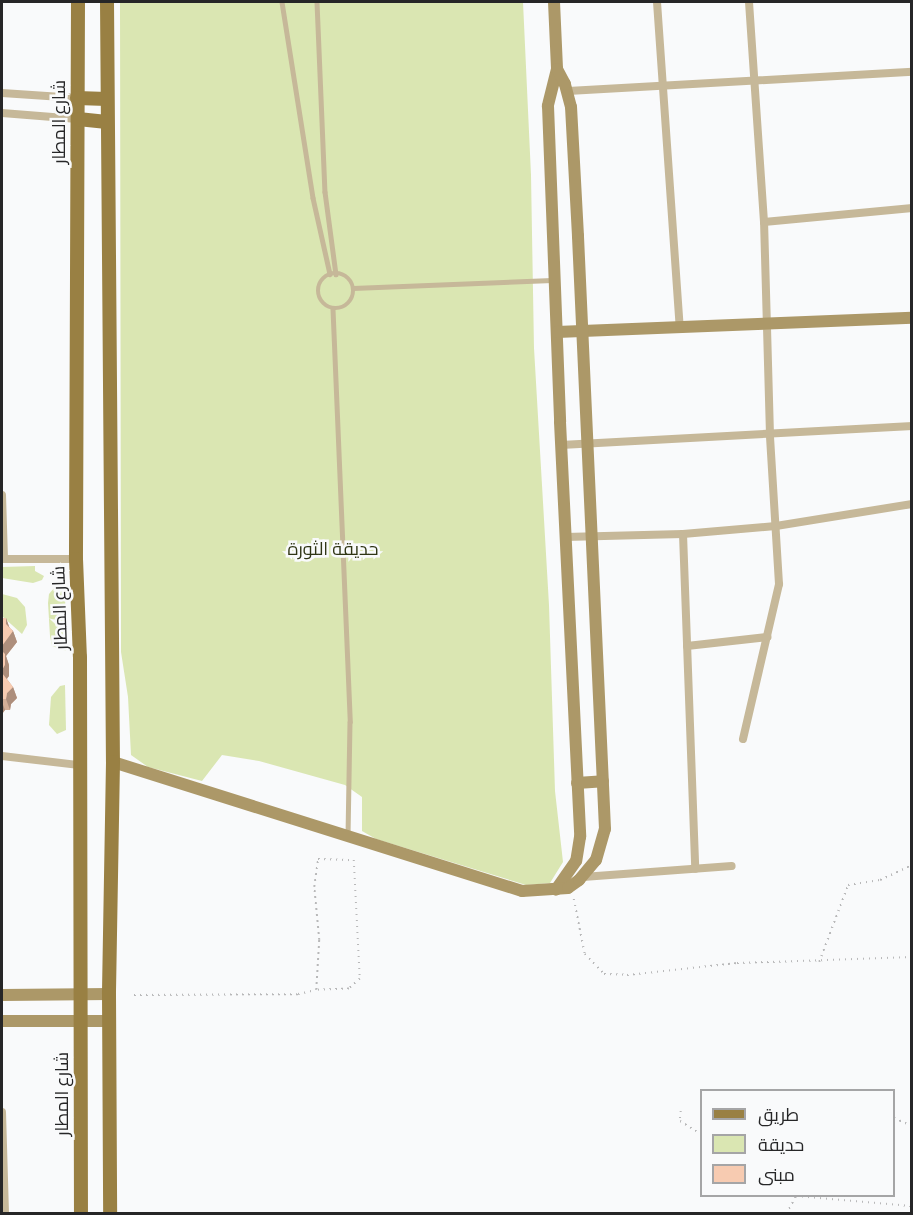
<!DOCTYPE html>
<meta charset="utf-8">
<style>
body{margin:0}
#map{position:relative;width:913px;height:1215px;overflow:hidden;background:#f9fafb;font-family:Cabin,Cairo,sans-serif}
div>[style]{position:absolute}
.green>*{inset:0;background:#dae6b2}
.path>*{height:1.5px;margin-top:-0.75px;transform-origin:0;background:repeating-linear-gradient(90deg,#b8b8b9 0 1.5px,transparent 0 6px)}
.lane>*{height:4.5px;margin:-2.25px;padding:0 2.25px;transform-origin:2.25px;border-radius:2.25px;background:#c6b899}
.lane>.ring{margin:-2.25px;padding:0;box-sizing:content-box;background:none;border:4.5px solid #c6b899;border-radius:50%}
.street>*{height:8px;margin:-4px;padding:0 4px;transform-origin:4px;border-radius:4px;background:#c6b899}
.secondary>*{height:12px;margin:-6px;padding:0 6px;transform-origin:6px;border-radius:6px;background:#ac9868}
.primary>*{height:14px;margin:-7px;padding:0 7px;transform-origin:7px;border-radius:7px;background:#998043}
.wall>*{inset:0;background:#d4af98}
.shaded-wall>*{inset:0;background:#ad8e7c}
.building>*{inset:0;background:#f7cbb1}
span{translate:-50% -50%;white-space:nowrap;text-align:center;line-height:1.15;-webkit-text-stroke:5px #f9fafb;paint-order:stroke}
.street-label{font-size:18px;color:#262627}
.park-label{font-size:18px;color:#303615}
.frame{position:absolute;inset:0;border:3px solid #262627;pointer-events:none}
.legend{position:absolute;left:700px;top:1089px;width:195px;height:108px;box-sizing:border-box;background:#f9fafb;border:2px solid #a5a5a6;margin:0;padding:8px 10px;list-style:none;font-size:18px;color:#262627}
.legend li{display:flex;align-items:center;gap:12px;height:30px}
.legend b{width:30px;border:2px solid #a5a5a6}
</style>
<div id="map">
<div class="green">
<i style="clip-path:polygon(120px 2px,523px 2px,531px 175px,534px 348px,549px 605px,555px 791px,563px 862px,550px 883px,526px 885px,376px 839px,362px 831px,362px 797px,345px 785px,259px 761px,222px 755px,202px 781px,148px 767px,131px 755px,128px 697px,121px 652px)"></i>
<i style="clip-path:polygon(35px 566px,35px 571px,44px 576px,42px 580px,33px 583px,2px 578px,2px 567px)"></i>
<i style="clip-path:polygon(55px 587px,65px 589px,66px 651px,52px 646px,50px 636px,48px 603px,49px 594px)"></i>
<i style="clip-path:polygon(2px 594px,17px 598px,25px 607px,27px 625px,22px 634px,2px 616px)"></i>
<i style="clip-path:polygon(65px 685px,66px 730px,57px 734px,49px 725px,51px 697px,60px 686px)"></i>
</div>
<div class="path">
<i style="left:574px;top:899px;width:56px;rotate:78.7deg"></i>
<i style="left:585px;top:954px;width:28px;rotate:46deg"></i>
<i style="left:604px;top:974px;width:23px;rotate:2deg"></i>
<i style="left:627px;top:975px;width:111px;rotate:-6.2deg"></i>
<i style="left:737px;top:963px;width:175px;rotate:-2deg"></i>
<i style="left:819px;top:962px;width:82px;rotate:-69.4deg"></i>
<i style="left:848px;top:885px;width:32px;rotate:-9deg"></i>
<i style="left:880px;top:880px;width:35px;rotate:-25deg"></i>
<i style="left:134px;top:995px;width:164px;rotate:-0.3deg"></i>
<i style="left:298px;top:994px;width:18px;rotate:-13deg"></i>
<i style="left:316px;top:990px;width:50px;rotate:-86.6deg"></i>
<i style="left:319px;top:940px;width:53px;rotate:-95.4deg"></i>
<i style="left:314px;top:887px;width:28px;rotate:-82deg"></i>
<i style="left:318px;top:859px;width:36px;rotate:2deg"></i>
<i style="left:354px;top:860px;width:119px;rotate:87.1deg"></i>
<i style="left:360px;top:979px;width:15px;rotate:138deg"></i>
<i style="left:349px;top:989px;width:33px;rotate:178deg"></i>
<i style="left:681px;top:1111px;width:10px;rotate:96deg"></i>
<i style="left:680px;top:1121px;width:26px;rotate:32deg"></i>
<i style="left:894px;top:1118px;width:20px;rotate:24deg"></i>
<i style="left:796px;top:1196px;width:116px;rotate:4.9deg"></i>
<i style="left:786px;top:1214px;width:21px;rotate:-61deg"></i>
</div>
<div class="lane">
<i style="left:282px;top:2px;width:198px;rotate:81deg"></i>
<i style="left:313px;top:198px;width:78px;rotate:77.4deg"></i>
<i style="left:317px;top:2px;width:190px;rotate:87.6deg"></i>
<i style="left:325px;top:192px;width:83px;rotate:82.4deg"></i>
<i class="ring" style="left:318px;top:273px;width:31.5px;height:31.5px"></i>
<i style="left:353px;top:288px;width:199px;rotate:-2.3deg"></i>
<i style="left:333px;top:309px;width:413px;rotate:87.6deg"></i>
<i style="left:350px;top:722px;width:112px;rotate:91deg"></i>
</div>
<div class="street">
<i style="left:657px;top:2px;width:327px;rotate:86deg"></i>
<i style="left:568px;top:91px;width:345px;rotate:-3.2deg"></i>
<i style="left:2px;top:93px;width:75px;rotate:3.8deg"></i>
<i style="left:2px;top:113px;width:76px;rotate:4.5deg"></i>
<i style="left:764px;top:222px;width:149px;rotate:-5.4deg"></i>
<i style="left:561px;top:445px;width:352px;rotate:-3.1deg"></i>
<i style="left:2px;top:495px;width:64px;rotate:88.2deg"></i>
<i style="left:683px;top:534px;width:335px;rotate:87.9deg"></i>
<i style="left:565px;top:537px;width:118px;rotate:-1.5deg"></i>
<i style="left:683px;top:534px;width:93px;rotate:-4.9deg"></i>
<i style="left:776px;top:526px;width:138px;rotate:-9.2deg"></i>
<i style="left:2px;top:559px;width:74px"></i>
<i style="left:687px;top:646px;width:81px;rotate:-6.4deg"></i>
<i style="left:743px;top:739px;width:159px;rotate:-76.9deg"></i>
<i style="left:779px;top:584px;width:149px;rotate:-93.5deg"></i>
<i style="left:770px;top:435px;width:213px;rotate:-91.6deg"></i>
<i style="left:764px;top:222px;width:221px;rotate:-93.9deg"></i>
<i style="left:2px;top:756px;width:78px;rotate:6.7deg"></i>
<i style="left:583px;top:877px;width:149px;rotate:-4.2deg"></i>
<i style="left:2px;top:1112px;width:102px;rotate:88.3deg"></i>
</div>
<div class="secondary">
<i style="left:554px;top:2px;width:67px;rotate:87.4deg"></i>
<i style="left:557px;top:69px;width:38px;rotate:104deg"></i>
<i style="left:548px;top:106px;width:316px;rotate:87.8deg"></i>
<i style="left:560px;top:422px;width:415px;rotate:87.2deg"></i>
<i style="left:580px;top:837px;width:24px;rotate:99deg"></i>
<i style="left:576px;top:861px;width:35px;rotate:125deg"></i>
<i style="left:557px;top:332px;width:355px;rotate:-2.3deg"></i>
<i style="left:113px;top:762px;width:429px;rotate:17.5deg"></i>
<i style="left:522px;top:891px;width:46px;rotate:-3.7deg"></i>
<i style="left:568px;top:888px;width:14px;rotate:-36deg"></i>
<i style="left:579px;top:880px;width:26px;rotate:-50deg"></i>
<i style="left:596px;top:860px;width:32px;rotate:-74deg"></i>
<i style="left:605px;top:829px;width:594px;rotate:-92.61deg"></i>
<i style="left:578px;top:236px;width:129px;rotate:-93.1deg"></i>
<i style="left:571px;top:107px;width:24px;rotate:-105deg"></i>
<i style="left:565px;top:84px;width:17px;rotate:-118deg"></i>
<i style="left:577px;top:783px;width:26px;rotate:-4deg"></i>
<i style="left:2px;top:995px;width:107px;rotate:-0.5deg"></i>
<i style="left:2px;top:1021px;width:108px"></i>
</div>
<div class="primary">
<i style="left:78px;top:2px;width:557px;rotate:90.21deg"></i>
<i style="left:76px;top:559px;width:98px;rotate:87.7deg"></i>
<i style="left:80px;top:657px;width:557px;rotate:89.9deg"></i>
<i style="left:107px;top:2px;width:760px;rotate:89.55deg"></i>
<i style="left:113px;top:762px;width:232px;rotate:91deg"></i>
<i style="left:109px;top:994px;width:220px;rotate:89.7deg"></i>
<i style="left:77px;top:98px;width:30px;rotate:2deg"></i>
<i style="left:78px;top:119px;width:29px;rotate:6deg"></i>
</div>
<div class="wall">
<i style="clip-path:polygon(2px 618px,6px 618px,9px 627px,13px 631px,17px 642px,6px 656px,9px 665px,9px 676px,7px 679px,13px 687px,17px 698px,11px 704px,10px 710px,5px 710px,2px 714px)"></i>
</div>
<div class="shaded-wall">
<i style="clip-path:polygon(6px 618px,10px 629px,13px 631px,17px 642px,6px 656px,9px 665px,9px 676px,4px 682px,2px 675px,2px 646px,6px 624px)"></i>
<i style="clip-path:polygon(13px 687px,17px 698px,11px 704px,10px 710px,6px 699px,7px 693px)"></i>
<i style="clip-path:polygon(2px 702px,5px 710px,2px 714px)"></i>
</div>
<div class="building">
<i style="clip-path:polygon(2px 618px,6px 618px,6px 624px,13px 631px,2px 646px)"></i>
<i style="clip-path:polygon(2px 651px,5px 654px,5px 665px,2px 670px)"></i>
<i style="clip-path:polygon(2px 673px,13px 687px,7px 693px,6px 699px,2px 699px)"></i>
</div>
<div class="street-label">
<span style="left:59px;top:122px;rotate:-90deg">شارع المطار</span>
<span style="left:60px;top:608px;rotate:-92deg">شارع المطار</span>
<span style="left:62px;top:1094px;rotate:-90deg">شارع المطار</span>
</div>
<div class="park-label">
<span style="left:333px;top:549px">حديقة الثورة</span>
</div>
<div class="frame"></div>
<ul class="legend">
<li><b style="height:8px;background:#998043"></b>طريق</li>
<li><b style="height:16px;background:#dae6b2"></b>حديقة</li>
<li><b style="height:16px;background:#f7cbb1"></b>مبنى</li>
</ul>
</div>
